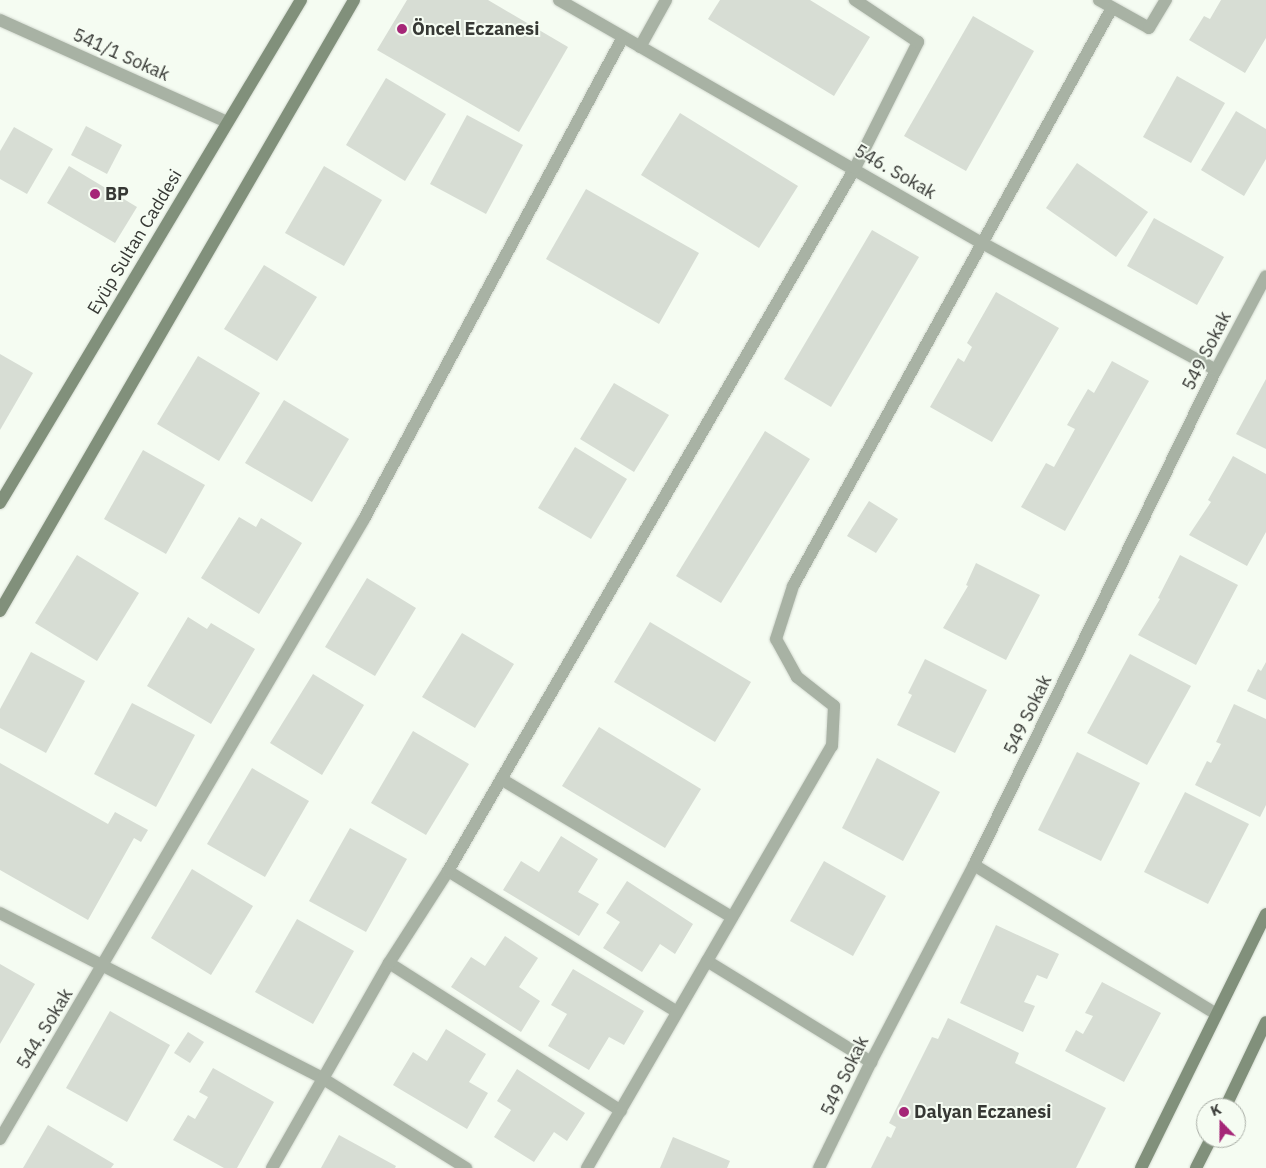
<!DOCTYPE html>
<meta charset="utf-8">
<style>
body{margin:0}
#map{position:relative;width:1266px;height:1168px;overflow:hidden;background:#f5fcf2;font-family:"IBM Plex Sans",sans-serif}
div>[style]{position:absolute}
.building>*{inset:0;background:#d7ddd4}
.roads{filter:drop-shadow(0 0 1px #d3d9d0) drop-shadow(0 0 1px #d3d9d0)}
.street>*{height:12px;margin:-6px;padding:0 6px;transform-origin:6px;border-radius:6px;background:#a8b2a4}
.secondary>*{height:12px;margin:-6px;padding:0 6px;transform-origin:6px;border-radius:6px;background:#81907b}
.dots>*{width:14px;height:14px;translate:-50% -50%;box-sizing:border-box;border:2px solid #f5fcf2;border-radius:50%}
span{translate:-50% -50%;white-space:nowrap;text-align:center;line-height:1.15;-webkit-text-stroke:4px #f5fcf2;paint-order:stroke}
.poi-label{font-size:18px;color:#363834;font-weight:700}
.left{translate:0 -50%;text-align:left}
.street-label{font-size:18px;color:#363834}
.north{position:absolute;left:1196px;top:1098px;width:50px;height:50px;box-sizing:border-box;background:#f5fcf2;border:1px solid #a9aea6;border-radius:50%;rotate:338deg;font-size:14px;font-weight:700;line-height:20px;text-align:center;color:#363834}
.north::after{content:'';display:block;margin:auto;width:18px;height:22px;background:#a52677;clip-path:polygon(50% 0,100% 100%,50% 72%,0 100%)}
</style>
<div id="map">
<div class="building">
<i style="clip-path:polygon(407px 0,488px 0,568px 47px,519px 132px,377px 50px)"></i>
<i style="clip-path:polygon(720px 0,810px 0,870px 37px,834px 96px,708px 19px)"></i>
<i style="clip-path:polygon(1221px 0,1266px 0,1266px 38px,1245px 73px,1189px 40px,1204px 16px,1210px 19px)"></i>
<i style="clip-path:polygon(973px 16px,1034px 51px,966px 171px,904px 136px)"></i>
<i style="clip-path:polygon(1177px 76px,1225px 103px,1191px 163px,1143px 137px)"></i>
<i style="clip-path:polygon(386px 78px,446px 114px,405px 181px,346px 145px)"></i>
<i style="clip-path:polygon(1236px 111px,1266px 129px,1266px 159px,1244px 196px,1201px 170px)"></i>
<i style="clip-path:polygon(680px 113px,798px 186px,759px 248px,641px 175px)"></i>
<i style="clip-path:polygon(467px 115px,523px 145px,486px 214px,430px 184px)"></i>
<i style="clip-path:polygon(86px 126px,122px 145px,107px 174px,71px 155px)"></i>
<i style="clip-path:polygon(14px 127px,53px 149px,27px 194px,0 179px,0 151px)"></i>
<i style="clip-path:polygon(1077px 163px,1148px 212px,1116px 257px,1046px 208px)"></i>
<i style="clip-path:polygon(69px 166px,137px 207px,115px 243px,47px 203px)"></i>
<i style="clip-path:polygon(324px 166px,382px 200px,344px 266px,285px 233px)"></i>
<i style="clip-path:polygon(586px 189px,699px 253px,659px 324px,546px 259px)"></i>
<i style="clip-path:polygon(1154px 218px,1224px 257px,1197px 305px,1127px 266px)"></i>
<i style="clip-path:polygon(872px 230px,919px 257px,831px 407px,784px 379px)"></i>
<i style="clip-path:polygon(264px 265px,317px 297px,277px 361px,224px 329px)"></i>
<i style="clip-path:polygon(996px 292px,1059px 328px,992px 442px,930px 407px,958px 358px,964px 362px,972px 347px,967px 343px)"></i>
<i style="clip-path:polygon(0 354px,33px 373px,0 430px)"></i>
<i style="clip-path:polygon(198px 356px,260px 393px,219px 461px,157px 424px)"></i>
<i style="clip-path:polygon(1112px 361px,1149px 381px,1065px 531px,1021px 507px,1046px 463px,1054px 467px,1075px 429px,1067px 425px,1088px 389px,1094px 393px)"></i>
<i style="clip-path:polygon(1266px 379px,1266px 449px,1236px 434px)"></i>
<i style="clip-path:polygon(614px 383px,669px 415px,634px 472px,580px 439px)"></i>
<i style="clip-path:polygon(284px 400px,349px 439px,312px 502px,245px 463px)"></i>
<i style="clip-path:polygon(765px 431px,810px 459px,721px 603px,676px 576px)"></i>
<i style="clip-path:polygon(575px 447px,627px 479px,591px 539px,538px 508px)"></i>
<i style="clip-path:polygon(143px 450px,205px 485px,166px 554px,104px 519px)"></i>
<i style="clip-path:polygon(1233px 456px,1266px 474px,1266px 532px,1247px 566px,1189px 535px,1211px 502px,1208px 500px)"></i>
<i style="clip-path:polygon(869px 501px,898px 519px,876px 553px,847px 536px)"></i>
<i style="clip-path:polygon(239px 517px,256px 527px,261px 518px,302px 543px,259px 614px,201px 578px)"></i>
<i style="clip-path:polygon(77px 555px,139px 593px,97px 661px,35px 623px)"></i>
<i style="clip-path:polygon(1180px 555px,1238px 585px,1196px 665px,1138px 635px,1160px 599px,1158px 598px)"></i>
<i style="clip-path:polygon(976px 563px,1040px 595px,1006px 660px,943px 628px,968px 586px,966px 585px)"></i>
<i style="clip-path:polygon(367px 578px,416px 608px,375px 676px,325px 647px)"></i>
<i style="clip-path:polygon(188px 617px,207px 629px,211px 623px,255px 649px,211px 724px,147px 686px)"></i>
<i style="clip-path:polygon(650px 622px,751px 682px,715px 742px,614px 682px)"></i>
<i style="clip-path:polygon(462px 633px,514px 664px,475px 728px,422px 697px)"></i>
<i style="clip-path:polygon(31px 652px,85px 681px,46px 753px,0 728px,0 709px)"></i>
<i style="clip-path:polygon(1130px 654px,1191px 686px,1147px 765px,1087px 733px)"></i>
<i style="clip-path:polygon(925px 659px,987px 690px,955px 753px,897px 725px,912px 695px,908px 693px)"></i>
<i style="clip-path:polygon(1266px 662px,1266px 700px,1247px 691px,1258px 669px,1261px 671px)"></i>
<i style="clip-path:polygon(313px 674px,364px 705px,322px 775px,270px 743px)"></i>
<i style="clip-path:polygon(132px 703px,195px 735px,156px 807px,94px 774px)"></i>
<i style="clip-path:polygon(1234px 704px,1266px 719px,1266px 805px,1260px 817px,1195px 785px,1207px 761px,1211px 763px,1221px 744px,1216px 742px)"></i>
<i style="clip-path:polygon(599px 727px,701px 789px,665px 848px,562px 786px)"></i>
<i style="clip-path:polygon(413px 731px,469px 764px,426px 835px,371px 803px)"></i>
<i style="clip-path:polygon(1077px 752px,1140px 783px,1101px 861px,1038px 830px)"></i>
<i style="clip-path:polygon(877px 758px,940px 792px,903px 861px,842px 828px)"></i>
<i style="clip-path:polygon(0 763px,108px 824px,115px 812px,148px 830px,141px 842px,134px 838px,88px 920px,0 870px)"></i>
<i style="clip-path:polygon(252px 768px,309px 801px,265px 877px,207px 844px)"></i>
<i style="clip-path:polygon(1185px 792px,1249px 824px,1208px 904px,1144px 872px)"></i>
<i style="clip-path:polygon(350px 828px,407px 859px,366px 932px,309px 901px)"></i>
<i style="clip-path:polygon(561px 836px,598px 859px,578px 892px,599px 904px,579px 936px,503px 890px,521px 861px,539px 872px)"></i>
<i style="clip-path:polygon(824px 861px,886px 896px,853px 956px,790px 921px)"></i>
<i style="clip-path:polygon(192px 869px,253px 906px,211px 975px,151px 938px)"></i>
<i style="clip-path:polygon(627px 881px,693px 924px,675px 954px,660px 944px,642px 972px,603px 948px,620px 922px,606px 913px)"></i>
<i style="clip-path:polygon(297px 919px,354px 951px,313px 1024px,255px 992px)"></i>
<i style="clip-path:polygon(996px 925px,1059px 954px,1047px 979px,1037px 975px,1024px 1002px,1035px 1006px,1023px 1032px,960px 1003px)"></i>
<i style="clip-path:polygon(505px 936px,538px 958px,519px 987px,540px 1001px,521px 1032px,451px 987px,471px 957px,485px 966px)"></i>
<i style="clip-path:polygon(0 964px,35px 984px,0 1044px)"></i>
<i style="clip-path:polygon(573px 969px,644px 1011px,624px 1045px,609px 1037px,589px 1070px,548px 1046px,567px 1014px,551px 1005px)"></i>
<i style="clip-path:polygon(1102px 982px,1161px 1013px,1124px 1082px,1065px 1051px,1076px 1030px,1083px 1034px,1093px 1016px,1085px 1013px)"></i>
<i style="clip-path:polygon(110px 1011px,170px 1045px,127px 1122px,66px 1088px)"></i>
<i style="clip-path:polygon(948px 1018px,1019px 1053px,1015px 1063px,1106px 1108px,1076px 1168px,871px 1168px,887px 1136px,891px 1138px,896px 1127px,889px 1123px,932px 1037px,938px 1039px)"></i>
<i style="clip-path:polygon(446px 1029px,486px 1054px,469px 1082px,488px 1093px,467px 1129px,393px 1085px,413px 1052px,427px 1061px)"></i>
<i style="clip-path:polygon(188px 1032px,204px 1042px,190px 1063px,174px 1053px)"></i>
<i style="clip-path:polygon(213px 1068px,274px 1102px,237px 1168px,224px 1168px,173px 1140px,188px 1115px,195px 1119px,208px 1097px,199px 1092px)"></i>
<i style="clip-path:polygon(517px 1069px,585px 1113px,567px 1141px,554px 1132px,534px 1162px,494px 1137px,511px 1110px,497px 1101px)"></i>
<i style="clip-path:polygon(48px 1125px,114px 1164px,111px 1168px,23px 1168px)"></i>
<i style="clip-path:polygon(339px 1135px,396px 1166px,395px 1168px,321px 1168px)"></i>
<i style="clip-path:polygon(673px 1137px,730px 1161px,727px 1168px,660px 1168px)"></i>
</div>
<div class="roads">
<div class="street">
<i style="left:559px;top:0;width:490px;rotate:29.9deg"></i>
<i style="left:984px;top:244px;width:264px;rotate:28.5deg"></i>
<i style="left:1099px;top:0;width:57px;rotate:29.2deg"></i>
<i style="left:1149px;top:28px;width:33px;rotate:-59deg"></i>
<i style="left:0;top:20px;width:249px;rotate:24.2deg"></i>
<i style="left:640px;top:47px;width:54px;rotate:-61deg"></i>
<i style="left:501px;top:779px;width:269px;rotate:30.9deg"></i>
<i style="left:974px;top:865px;width:284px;rotate:31.6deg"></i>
<i style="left:448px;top:871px;width:268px;rotate:31.6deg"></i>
<i style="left:0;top:913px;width:362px;rotate:27.1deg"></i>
<i style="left:322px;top:1078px;width:170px;rotate:32deg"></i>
<i style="left:707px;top:961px;width:193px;rotate:31.6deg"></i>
<i style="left:389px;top:963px;width:275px;rotate:32.5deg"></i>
<i style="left:0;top:1139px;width:719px;rotate:-59.58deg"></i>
<i style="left:364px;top:519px;width:547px;rotate:-61.75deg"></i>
<i style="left:272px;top:1168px;width:236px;rotate:-60.3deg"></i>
<i style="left:389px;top:963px;width:109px;rotate:-57.3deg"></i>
<i style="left:448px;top:871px;width:812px;rotate:-59.93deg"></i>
<i style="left:855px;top:168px;width:141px;rotate:-63.4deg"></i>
<i style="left:918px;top:42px;width:76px;rotate:-146.3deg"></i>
<i style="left:587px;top:1168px;width:488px;rotate:-59.9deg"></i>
<i style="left:832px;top:746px;width:40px;rotate:-87.1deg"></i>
<i style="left:834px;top:706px;width:47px;rotate:-141.9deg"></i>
<i style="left:797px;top:677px;width:43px;rotate:-118.9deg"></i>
<i style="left:776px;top:639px;width:56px;rotate:-72.2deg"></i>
<i style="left:793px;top:586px;width:660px;rotate:-61.11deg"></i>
<i style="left:819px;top:1168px;width:118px;rotate:-63.9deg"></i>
<i style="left:871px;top:1062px;width:222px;rotate:-62.4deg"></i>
<i style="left:974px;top:865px;width:551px;rotate:-63.95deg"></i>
<i style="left:1216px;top:370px;width:106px;rotate:-62deg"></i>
</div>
<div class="secondary">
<i style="left:0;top:503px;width:586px;rotate:-59.1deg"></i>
<i style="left:0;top:611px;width:706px;rotate:-59.91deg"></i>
<i style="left:1225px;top:1108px;width:95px;rotate:-64.5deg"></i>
<i style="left:1141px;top:1168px;width:283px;rotate:-63.8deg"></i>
<i style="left:1196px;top:1168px;width:34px;rotate:-63deg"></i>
</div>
</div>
<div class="dots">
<i style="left:402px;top:29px;background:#a52677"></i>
<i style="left:95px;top:194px;background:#a52677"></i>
<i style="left:904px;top:1112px;background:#a52677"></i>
</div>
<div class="poi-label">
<span class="left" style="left:412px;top:29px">Öncel Eczanesi</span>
<span class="left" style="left:105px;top:194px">BP</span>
<span class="left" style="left:914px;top:1112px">Dalyan Eczanesi</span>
</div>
<div class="street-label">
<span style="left:121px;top:55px;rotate:24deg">541/1 Sokak</span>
<span style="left:895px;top:172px;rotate:30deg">546. Sokak</span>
<span style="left:135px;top:242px;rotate:-59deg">Eyüp Sultan Caddesi</span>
<span style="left:1207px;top:351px;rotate:-63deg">549 Sokak</span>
<span style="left:1028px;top:715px;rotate:-64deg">549 Sokak</span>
<span style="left:45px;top:1029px;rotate:-59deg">544. Sokak</span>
<span style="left:845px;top:1076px;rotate:-64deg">549 Sokak</span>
</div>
<div class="north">K</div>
</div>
